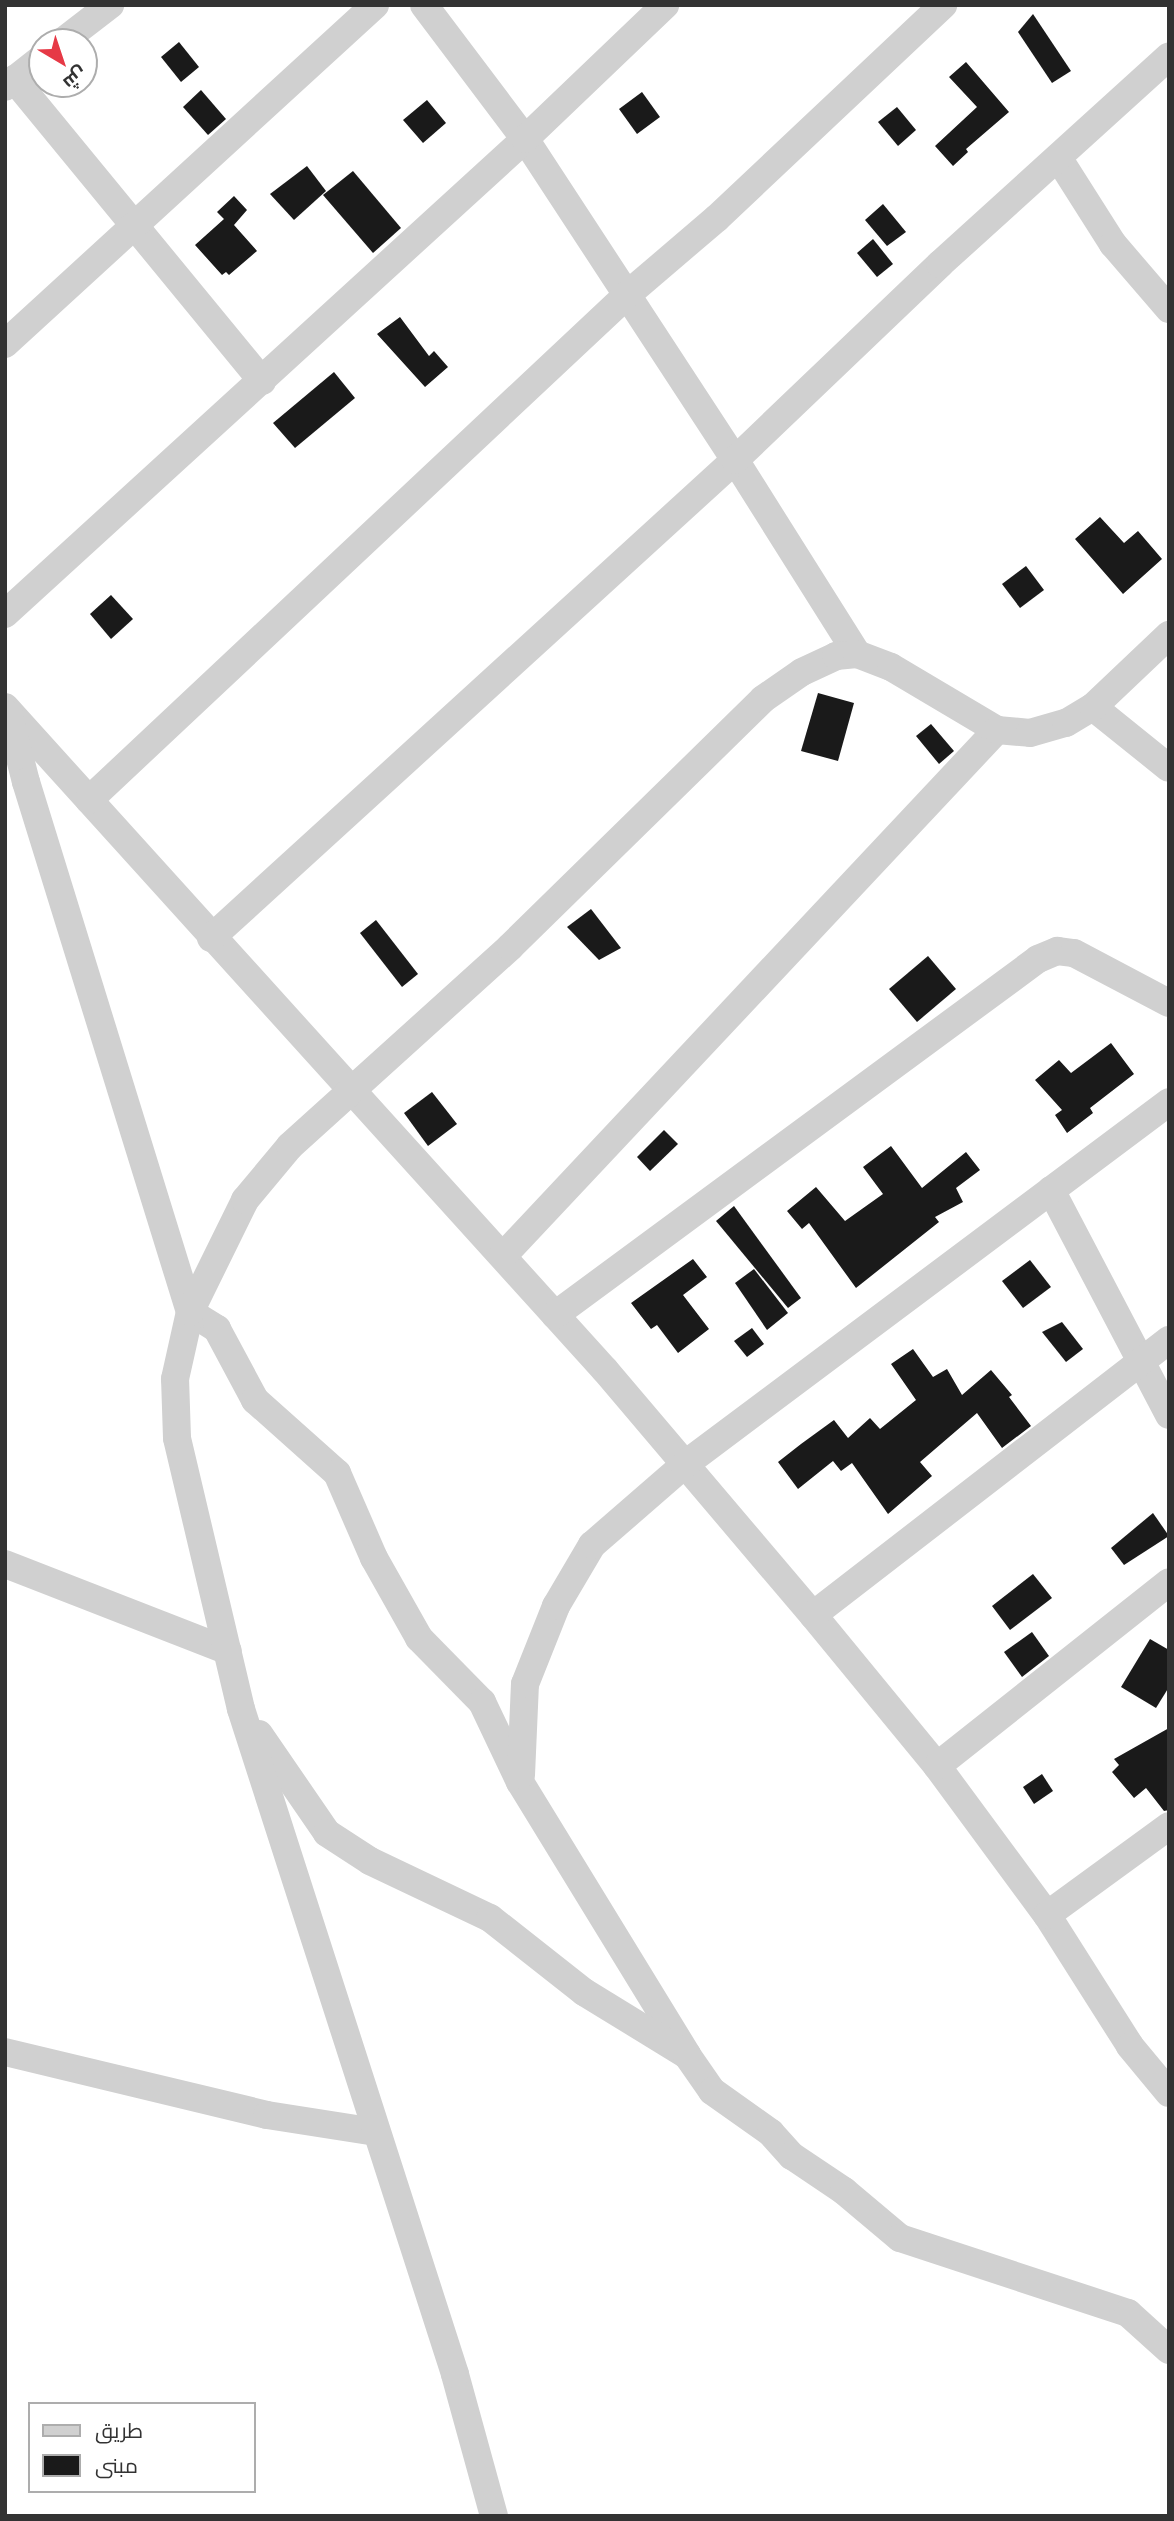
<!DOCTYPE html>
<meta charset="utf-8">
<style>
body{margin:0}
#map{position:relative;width:1174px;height:2521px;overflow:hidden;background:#fff;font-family:"Fira Sans Condensed",Cairo,sans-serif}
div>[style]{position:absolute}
.building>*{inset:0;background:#1a1a1a}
.street>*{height:28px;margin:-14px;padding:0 14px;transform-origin:14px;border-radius:14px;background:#d0d0d0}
span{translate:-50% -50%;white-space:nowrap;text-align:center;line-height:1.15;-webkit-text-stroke:7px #fff;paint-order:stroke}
.frame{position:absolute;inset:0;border:7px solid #333;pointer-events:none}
.legend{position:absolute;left:28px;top:2402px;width:228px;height:91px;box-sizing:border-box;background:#fff;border:2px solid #adadad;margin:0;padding:9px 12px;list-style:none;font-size:21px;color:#333}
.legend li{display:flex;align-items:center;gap:14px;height:35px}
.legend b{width:35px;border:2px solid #adadad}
.north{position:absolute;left:28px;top:28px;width:70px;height:70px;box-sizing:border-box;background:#fff;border:2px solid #adadad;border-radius:50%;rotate:141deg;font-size:19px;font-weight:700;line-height:28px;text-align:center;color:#333}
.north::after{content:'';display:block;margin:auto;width:24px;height:32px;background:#e63946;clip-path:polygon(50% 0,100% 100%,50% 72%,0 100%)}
</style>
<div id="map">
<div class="building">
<i style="clip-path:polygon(1033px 14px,1071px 71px,1052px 83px,1018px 32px)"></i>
<i style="clip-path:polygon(179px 42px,199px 67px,181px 82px,161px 57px)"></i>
<i style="clip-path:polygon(966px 62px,1009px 112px,966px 149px,968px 152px,953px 166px,935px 146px,977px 107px,949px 77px)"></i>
<i style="clip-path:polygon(201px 90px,226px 119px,208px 135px,183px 107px)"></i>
<i style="clip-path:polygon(642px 92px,660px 117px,637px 134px,619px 109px)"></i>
<i style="clip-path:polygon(427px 100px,446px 123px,423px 143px,403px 120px)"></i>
<i style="clip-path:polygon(897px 107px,916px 130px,898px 146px,878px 122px)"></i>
<i style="clip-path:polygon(307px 166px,326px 191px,294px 220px,270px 194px)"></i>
<i style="clip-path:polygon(353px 171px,401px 228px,373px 253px,323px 195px)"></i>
<i style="clip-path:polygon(234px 196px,247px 210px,234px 225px,257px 251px,229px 275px,226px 272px,222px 275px,195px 245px,224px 219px,217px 212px)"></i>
<i style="clip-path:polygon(883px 204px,906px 232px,887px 246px,865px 220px)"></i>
<i style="clip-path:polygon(873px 239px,893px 264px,877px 277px,857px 253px)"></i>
<i style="clip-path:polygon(400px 317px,429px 356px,434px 351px,448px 367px,425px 387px,377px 334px)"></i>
<i style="clip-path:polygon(334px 372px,355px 398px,295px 448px,273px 423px)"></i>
<i style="clip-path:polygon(1100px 517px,1124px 543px,1138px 531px,1162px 559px,1123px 594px,1075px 539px)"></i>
<i style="clip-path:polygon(1026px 566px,1044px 590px,1020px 608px,1002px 584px)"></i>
<i style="clip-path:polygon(111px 595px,133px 619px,111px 639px,90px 614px)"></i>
<i style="clip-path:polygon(818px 693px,854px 703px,838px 761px,801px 751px)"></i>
<i style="clip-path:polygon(931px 724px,954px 751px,939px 764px,916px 736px)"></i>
<i style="clip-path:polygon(591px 909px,621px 948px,599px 960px,567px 927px)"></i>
<i style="clip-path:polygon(376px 920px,418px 974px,402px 987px,360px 933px)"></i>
<i style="clip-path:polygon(928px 956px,956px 989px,917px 1022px,889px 989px)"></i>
<i style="clip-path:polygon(1111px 1043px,1134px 1074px,1090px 1108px,1093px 1113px,1067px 1133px,1055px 1115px,1062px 1110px,1035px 1080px,1059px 1060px,1071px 1073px)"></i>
<i style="clip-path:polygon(432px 1092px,457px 1124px,428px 1146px,404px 1113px)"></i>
<i style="clip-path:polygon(664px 1130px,678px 1144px,650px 1171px,637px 1157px)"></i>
<i style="clip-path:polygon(891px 1146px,922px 1188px,966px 1152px,980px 1170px,956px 1188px,963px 1202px,935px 1217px,939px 1222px,856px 1288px,809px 1223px,802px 1229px,787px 1211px,816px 1187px,845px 1221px,883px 1194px,863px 1167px)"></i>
<i style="clip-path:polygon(734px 1206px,801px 1298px,788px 1308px,716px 1221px)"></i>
<i style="clip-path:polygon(693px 1259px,707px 1277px,683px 1295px,709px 1329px,678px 1353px,657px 1325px,651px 1329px,631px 1303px)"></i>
<i style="clip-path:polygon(1030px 1260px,1051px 1287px,1023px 1308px,1002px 1281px)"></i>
<i style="clip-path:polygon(754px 1269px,788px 1313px,767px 1330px,735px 1283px)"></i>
<i style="clip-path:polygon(1062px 1322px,1083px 1349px,1066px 1362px,1042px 1332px)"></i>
<i style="clip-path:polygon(752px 1328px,764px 1344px,747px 1357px,734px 1341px)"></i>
<i style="clip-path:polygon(913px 1349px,933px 1377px,947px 1369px,962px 1395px,991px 1370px,1012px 1395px,1009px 1397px,1031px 1426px,1002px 1448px,977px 1413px,920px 1462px,932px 1476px,888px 1514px,852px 1463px,841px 1471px,833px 1461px,798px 1489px,778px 1462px,801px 1444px,834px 1420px,848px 1438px,870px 1418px,880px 1429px,916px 1400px,891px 1364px)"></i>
<i style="clip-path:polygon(1153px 1513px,1169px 1536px,1124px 1565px,1111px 1548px)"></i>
<i style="clip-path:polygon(1033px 1574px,1052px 1598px,1010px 1630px,992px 1606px)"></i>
<i style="clip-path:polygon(1032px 1632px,1049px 1656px,1022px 1677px,1004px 1652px)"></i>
<i style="clip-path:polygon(1150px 1639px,1169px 1650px,1169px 1687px,1156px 1708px,1121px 1687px)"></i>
<i style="clip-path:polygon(1169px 1728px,1169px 1810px,1164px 1811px,1146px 1788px,1134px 1798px,1112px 1772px,1119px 1765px,1114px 1759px)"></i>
<i style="clip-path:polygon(1042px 1774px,1053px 1791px,1034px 1804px,1023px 1787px)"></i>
</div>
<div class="street">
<i style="left:424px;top:5px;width:168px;rotate:53deg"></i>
<i style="left:525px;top:139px;width:384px;rotate:56.8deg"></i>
<i style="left:735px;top:460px;width:229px;rotate:57.8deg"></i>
<i style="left:62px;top:42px;width:61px;rotate:-37.6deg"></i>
<i style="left:14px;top:79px;width:391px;rotate:50.6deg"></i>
<i style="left:5px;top:87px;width:47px;rotate:-38.1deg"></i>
<i style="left:1059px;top:159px;width:101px;rotate:57.6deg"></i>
<i style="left:1113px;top:244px;width:86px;rotate:49.3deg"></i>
<i style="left:5px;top:344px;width:502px;rotate:-42.5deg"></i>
<i style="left:5px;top:614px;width:704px;rotate:-42.41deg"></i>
<i style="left:525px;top:139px;width:194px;rotate:-43.7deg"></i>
<i style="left:5px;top:707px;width:894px;rotate:47.86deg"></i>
<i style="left:605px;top:1370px;width:321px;rotate:49.7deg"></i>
<i style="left:813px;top:1615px;width:195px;rotate:50.6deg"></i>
<i style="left:937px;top:1766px;width:185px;rotate:53.6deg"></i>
<i style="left:1047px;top:1915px;width:155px;rotate:57.6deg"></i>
<i style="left:1130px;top:2046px;width:61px;rotate:50.3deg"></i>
<i style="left:1093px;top:707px;width:97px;rotate:38.8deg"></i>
<i style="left:9px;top:715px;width:69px;rotate:75.8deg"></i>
<i style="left:26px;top:782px;width:555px;rotate:72.81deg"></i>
<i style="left:190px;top:1312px;width:32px;rotate:32deg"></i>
<i style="left:217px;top:1329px;width:81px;rotate:61.8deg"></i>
<i style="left:255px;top:1400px;width:110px;rotate:41.7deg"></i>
<i style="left:337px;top:1473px;width:93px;rotate:66.5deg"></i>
<i style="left:374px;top:1558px;width:92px;rotate:60.6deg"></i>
<i style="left:419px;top:1638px;width:90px;rotate:45.5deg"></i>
<i style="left:482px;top:1702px;width:89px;rotate:64.6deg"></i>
<i style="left:520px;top:1782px;width:320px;rotate:58.5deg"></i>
<i style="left:89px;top:800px;width:739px;rotate:-43.19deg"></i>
<i style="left:628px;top:294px;width:117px;rotate:-40.5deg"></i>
<i style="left:717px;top:218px;width:311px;rotate:-43.3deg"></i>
<i style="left:211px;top:938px;width:709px;rotate:-42.37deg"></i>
<i style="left:735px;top:460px;width:284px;rotate:-43.7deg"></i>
<i style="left:940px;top:264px;width:309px;rotate:-42.2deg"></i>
<i style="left:1051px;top:1190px;width:254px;rotate:62.3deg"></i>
<i style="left:503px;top:1256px;width:722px;rotate:-46.8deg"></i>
<i style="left:555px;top:1315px;width:600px;rotate:-36.39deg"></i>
<i style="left:1038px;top:959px;width:21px;rotate:-23deg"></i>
<i style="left:1057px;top:951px;width:17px;rotate:7deg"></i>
<i style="left:1074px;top:953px;width:107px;rotate:27.8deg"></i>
<i style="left:5px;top:1564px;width:239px;rotate:21.3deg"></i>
<i style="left:813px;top:1615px;width:450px;rotate:-37.7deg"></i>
<i style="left:259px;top:1734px;width:120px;rotate:55.5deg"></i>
<i style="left:327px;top:1833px;width:51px;rotate:33.1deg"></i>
<i style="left:370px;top:1861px;width:133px;rotate:25.4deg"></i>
<i style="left:490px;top:1918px;width:120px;rotate:38.2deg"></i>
<i style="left:584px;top:1992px;width:121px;rotate:31.5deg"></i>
<i style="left:687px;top:2055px;width:44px;rotate:55.2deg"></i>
<i style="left:712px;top:2091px;width:72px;rotate:35.4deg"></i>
<i style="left:771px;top:2133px;width:31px;rotate:48deg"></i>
<i style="left:792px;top:2156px;width:63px;rotate:33.9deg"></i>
<i style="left:844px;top:2191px;width:73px;rotate:40deg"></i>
<i style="left:900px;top:2238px;width:240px;rotate:18.2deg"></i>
<i style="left:1128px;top:2313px;width:55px;rotate:42.1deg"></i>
<i style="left:937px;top:1766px;width:296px;rotate:-38.4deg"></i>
<i style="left:521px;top:1775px;width:91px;rotate:-87.5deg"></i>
<i style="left:525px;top:1684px;width:84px;rotate:-68.3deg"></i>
<i style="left:556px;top:1606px;width:71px;rotate:-59.5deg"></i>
<i style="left:592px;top:1545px;width:122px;rotate:-41deg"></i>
<i style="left:684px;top:1465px;width:606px;rotate:-36.81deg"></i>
<i style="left:1047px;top:1915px;width:151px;rotate:-36.1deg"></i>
<i style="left:5px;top:2052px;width:269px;rotate:13.5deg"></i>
<i style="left:267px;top:2115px;width:110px;rotate:8.9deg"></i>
<i style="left:494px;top:2516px;width:147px;rotate:-105.4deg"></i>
<i style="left:455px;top:2374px;width:699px;rotate:-107.84deg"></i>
<i style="left:241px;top:1709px;width:278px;rotate:-103.3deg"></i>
<i style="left:177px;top:1438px;width:59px;rotate:-91.9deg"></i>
<i style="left:175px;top:1379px;width:69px;rotate:-77.4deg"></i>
<i style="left:190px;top:1312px;width:125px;rotate:-63.8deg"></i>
<i style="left:245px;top:1200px;width:70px;rotate:-50.2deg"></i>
<i style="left:290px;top:1146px;width:297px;rotate:-42.1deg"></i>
<i style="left:510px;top:947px;width:354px;rotate:-44.4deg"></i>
<i style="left:763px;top:699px;width:47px;rotate:-34.7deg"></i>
<i style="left:802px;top:672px;width:38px;rotate:-25deg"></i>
<i style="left:836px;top:656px;width:21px;rotate:-5deg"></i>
<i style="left:857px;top:654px;width:36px;rotate:21deg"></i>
<i style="left:891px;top:667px;width:123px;rotate:30.7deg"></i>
<i style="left:997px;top:730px;width:33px;rotate:5deg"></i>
<i style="left:1030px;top:733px;width:37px;rotate:-16deg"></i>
<i style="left:1066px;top:723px;width:31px;rotate:-31deg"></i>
<i style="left:1093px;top:707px;width:105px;rotate:-43.5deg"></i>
</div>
<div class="frame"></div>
<ul class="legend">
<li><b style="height:9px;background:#d0d0d0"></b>طريق</li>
<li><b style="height:19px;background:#1a1a1a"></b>مبنى</li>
</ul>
<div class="north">ش</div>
</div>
